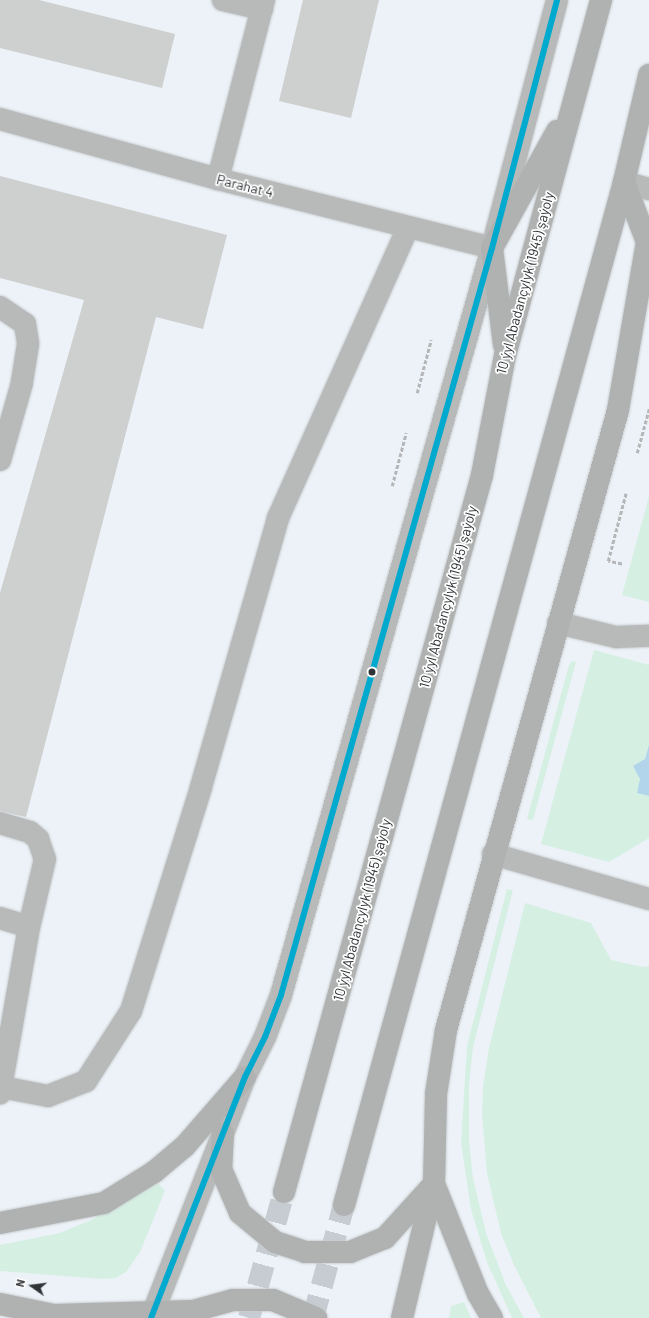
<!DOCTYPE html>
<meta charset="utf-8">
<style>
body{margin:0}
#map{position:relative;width:649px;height:1318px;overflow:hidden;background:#ecf2f7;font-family:Barlow,sans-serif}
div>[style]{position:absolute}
.green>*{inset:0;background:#d5f0e3}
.water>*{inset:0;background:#b2d5eb}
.building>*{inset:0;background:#cecfcf}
.major-tunnel>*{height:22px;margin-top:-11px;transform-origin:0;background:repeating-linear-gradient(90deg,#c6ccd1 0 22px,transparent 0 33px)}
.path>*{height:2.5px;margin-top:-1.25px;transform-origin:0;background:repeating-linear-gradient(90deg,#b5b6b7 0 4px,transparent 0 6px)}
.roads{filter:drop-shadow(0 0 1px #c7ccd0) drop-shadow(0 0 1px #c7ccd0)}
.minor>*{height:22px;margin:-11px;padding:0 11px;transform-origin:11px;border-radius:11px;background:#b8b9b9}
.major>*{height:22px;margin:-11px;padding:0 11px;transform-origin:11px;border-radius:11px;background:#b0b1b1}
.bus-1>*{height:6px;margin:-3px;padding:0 3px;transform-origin:3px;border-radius:3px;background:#00a9ce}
.dots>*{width:11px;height:11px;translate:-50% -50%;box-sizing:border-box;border:2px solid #fff;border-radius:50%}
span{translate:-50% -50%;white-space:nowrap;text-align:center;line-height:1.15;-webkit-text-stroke:3.5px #fff;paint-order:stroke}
.street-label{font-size:14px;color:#303437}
.north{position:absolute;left:12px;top:1266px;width:40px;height:40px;-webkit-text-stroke:3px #fff;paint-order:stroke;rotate:284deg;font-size:11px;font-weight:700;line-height:16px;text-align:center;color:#303437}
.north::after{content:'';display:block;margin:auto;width:14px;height:18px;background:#303437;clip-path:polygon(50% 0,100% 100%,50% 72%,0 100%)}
</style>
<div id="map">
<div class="green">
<i style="clip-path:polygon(649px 496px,649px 602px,622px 595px)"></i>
<i style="clip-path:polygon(594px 650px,649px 665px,649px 838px,609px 862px,541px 844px)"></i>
<i style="clip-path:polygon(572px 661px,576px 662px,533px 820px,527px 819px,569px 665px)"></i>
<i style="clip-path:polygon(507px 889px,513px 890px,473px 1047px,469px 1084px,469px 1142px,473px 1178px,486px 1233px,505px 1283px,524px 1318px,512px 1318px,487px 1262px,471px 1209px,461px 1143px,467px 1046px)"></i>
<i style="clip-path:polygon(525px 903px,591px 923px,611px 960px,643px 967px,649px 966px,649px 1318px,541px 1318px,514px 1265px,501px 1233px,487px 1173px,482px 1114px,483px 1086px,489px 1048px)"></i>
<i style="clip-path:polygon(158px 1183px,165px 1191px,140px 1252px,126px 1272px,116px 1278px,102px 1279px,0 1271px,0 1245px,60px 1233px,91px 1220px)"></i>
<i style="clip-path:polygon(464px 1302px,471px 1318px,449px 1318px,451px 1306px)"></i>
</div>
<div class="water">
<i style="clip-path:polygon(649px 745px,649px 796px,637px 793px,640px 779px,633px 766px,645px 759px)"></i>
</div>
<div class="building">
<i style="clip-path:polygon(0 0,39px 0,175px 34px,162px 88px,0 48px)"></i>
<i style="clip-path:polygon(303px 0,379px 0,351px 118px,279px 101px)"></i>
<i style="clip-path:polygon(0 176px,227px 235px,203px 329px,156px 317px,26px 817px,0 811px,0 593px,84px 300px,0 278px)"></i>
</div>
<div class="major-tunnel">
<i style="left:249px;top:1318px;width:131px;rotate:-74.5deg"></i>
<i style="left:313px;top:1318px;width:117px;rotate:-74.7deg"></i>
</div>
<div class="path">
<i style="left:417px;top:393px;width:55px;rotate:-75.2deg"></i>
<i style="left:637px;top:453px;width:46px;rotate:-74.7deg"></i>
<i style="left:392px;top:486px;width:55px;rotate:-75.2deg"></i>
<i style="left:622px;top:564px;width:14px;rotate:-168deg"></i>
<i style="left:608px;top:561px;width:70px;rotate:-75.2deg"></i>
</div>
<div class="roads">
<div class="minor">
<i style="left:223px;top:0;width:40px;rotate:13deg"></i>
<i style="left:0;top:119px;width:226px;rotate:15.4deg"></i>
<i style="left:218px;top:179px;width:283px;rotate:14.1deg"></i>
<i style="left:218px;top:179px;width:185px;rotate:-75.6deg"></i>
<i style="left:624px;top:182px;width:26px;rotate:16deg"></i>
<i style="left:0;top:307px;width:30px;rotate:34deg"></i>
<i style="left:25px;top:324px;width:20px;rotate:81deg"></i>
<i style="left:28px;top:344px;width:39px;rotate:99deg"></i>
<i style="left:22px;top:383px;width:80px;rotate:105.9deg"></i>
<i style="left:558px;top:623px;width:60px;rotate:13.6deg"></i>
<i style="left:616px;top:637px;width:33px;rotate:-2deg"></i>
<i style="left:0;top:823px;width:31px;rotate:17deg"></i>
<i style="left:30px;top:832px;width:11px;rotate:41deg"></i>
<i style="left:38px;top:839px;width:21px;rotate:71deg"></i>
<i style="left:45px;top:859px;width:70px;rotate:103.2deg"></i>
<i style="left:29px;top:927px;width:169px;rotate:99.9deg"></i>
<i style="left:493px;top:854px;width:162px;rotate:16.1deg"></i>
<i style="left:0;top:918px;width:30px;rotate:17deg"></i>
<i style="left:1px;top:1087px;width:48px;rotate:10.8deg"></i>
<i style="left:48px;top:1096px;width:41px;rotate:-21.5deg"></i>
<i style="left:86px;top:1081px;width:83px;rotate:-57.3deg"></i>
<i style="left:131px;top:1011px;width:235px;rotate:-72.6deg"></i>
<i style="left:201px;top:787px;width:280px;rotate:-74deg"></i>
<i style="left:278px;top:518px;width:318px;rotate:-65.9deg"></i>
<i style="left:151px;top:1318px;width:259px;rotate:-68.7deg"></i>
<i style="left:245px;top:1077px;width:45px;rotate:-63.4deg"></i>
<i style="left:265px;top:1037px;width:45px;rotate:-69.1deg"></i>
<i style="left:281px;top:995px;width:776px;rotate:-74.23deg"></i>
<i style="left:492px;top:248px;width:256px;rotate:-75.3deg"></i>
</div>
<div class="major">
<i style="left:504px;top:345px;width:98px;rotate:-97.1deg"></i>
<i style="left:492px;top:248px;width:134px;rotate:-60.9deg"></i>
<i style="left:223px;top:1133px;width:36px;rotate:93deg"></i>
<i style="left:221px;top:1169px;width:48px;rotate:66.6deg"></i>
<i style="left:240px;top:1213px;width:45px;rotate:39.6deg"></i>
<i style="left:275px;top:1242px;width:32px;rotate:18deg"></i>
<i style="left:305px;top:1252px;width:45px"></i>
<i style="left:350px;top:1252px;width:38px;rotate:-22deg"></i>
<i style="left:385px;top:1238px;width:73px;rotate:-47.8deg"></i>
<i style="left:284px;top:1192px;width:744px;rotate:-74.56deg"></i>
<i style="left:482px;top:475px;width:121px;rotate:-79.1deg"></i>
<i style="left:505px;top:356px;width:369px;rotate:-74.9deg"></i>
<i style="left:344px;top:1205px;width:1061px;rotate:-74.69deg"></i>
<i style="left:624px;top:182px;width:110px;rotate:-76.8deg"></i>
<i style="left:0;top:1223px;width:106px;rotate:-10.9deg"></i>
<i style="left:104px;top:1203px;width:59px;rotate:-31.8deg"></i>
<i style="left:154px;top:1172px;width:40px;rotate:-40deg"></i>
<i style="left:185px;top:1146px;width:91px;rotate:-49deg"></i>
<i style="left:0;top:1304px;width:55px;rotate:11.5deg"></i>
<i style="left:54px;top:1315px;width:139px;rotate:-1.6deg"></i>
<i style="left:184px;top:1318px;width:11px;rotate:-38deg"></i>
<i style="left:193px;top:1311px;width:41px;rotate:-15.4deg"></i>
<i style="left:233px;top:1300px;width:40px"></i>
<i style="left:273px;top:1300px;width:47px;rotate:22.7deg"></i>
<i style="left:402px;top:1318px;width:135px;rotate:-76.7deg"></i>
<i style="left:492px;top:1318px;width:28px;rotate:-120deg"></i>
<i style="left:478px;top:1294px;width:118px;rotate:-111.8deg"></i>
<i style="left:434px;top:1184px;width:90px;rotate:-88.7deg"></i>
<i style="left:436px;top:1094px;width:65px;rotate:-81.1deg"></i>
<i style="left:446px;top:1030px;width:643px;rotate:-74.49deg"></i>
<i style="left:618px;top:410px;width:170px;rotate:-80.2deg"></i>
<i style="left:647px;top:242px;width:64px;rotate:-111deg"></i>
</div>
</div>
<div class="bus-1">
<i style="left:151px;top:1318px;width:259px;rotate:-68.7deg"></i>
<i style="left:245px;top:1077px;width:45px;rotate:-63.4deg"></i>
<i style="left:265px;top:1037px;width:45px;rotate:-69.1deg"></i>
<i style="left:281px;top:995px;width:776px;rotate:-74.23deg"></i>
<i style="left:492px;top:248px;width:256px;rotate:-75.3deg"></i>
</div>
<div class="dots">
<i style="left:372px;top:672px;background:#303437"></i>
</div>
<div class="street-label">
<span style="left:245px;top:186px;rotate:14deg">Parahat 4</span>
<span style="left:525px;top:283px;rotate:-75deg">10 ýyl Abadançylyk (1945) şaýoly</span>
<span style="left:448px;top:597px;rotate:-75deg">10 ýyl Abadançylyk (1945) şaýoly</span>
<span style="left:362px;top:910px;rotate:-75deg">10 ýyl Abadançylyk (1945) şaýoly</span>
</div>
<div class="north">N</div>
</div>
